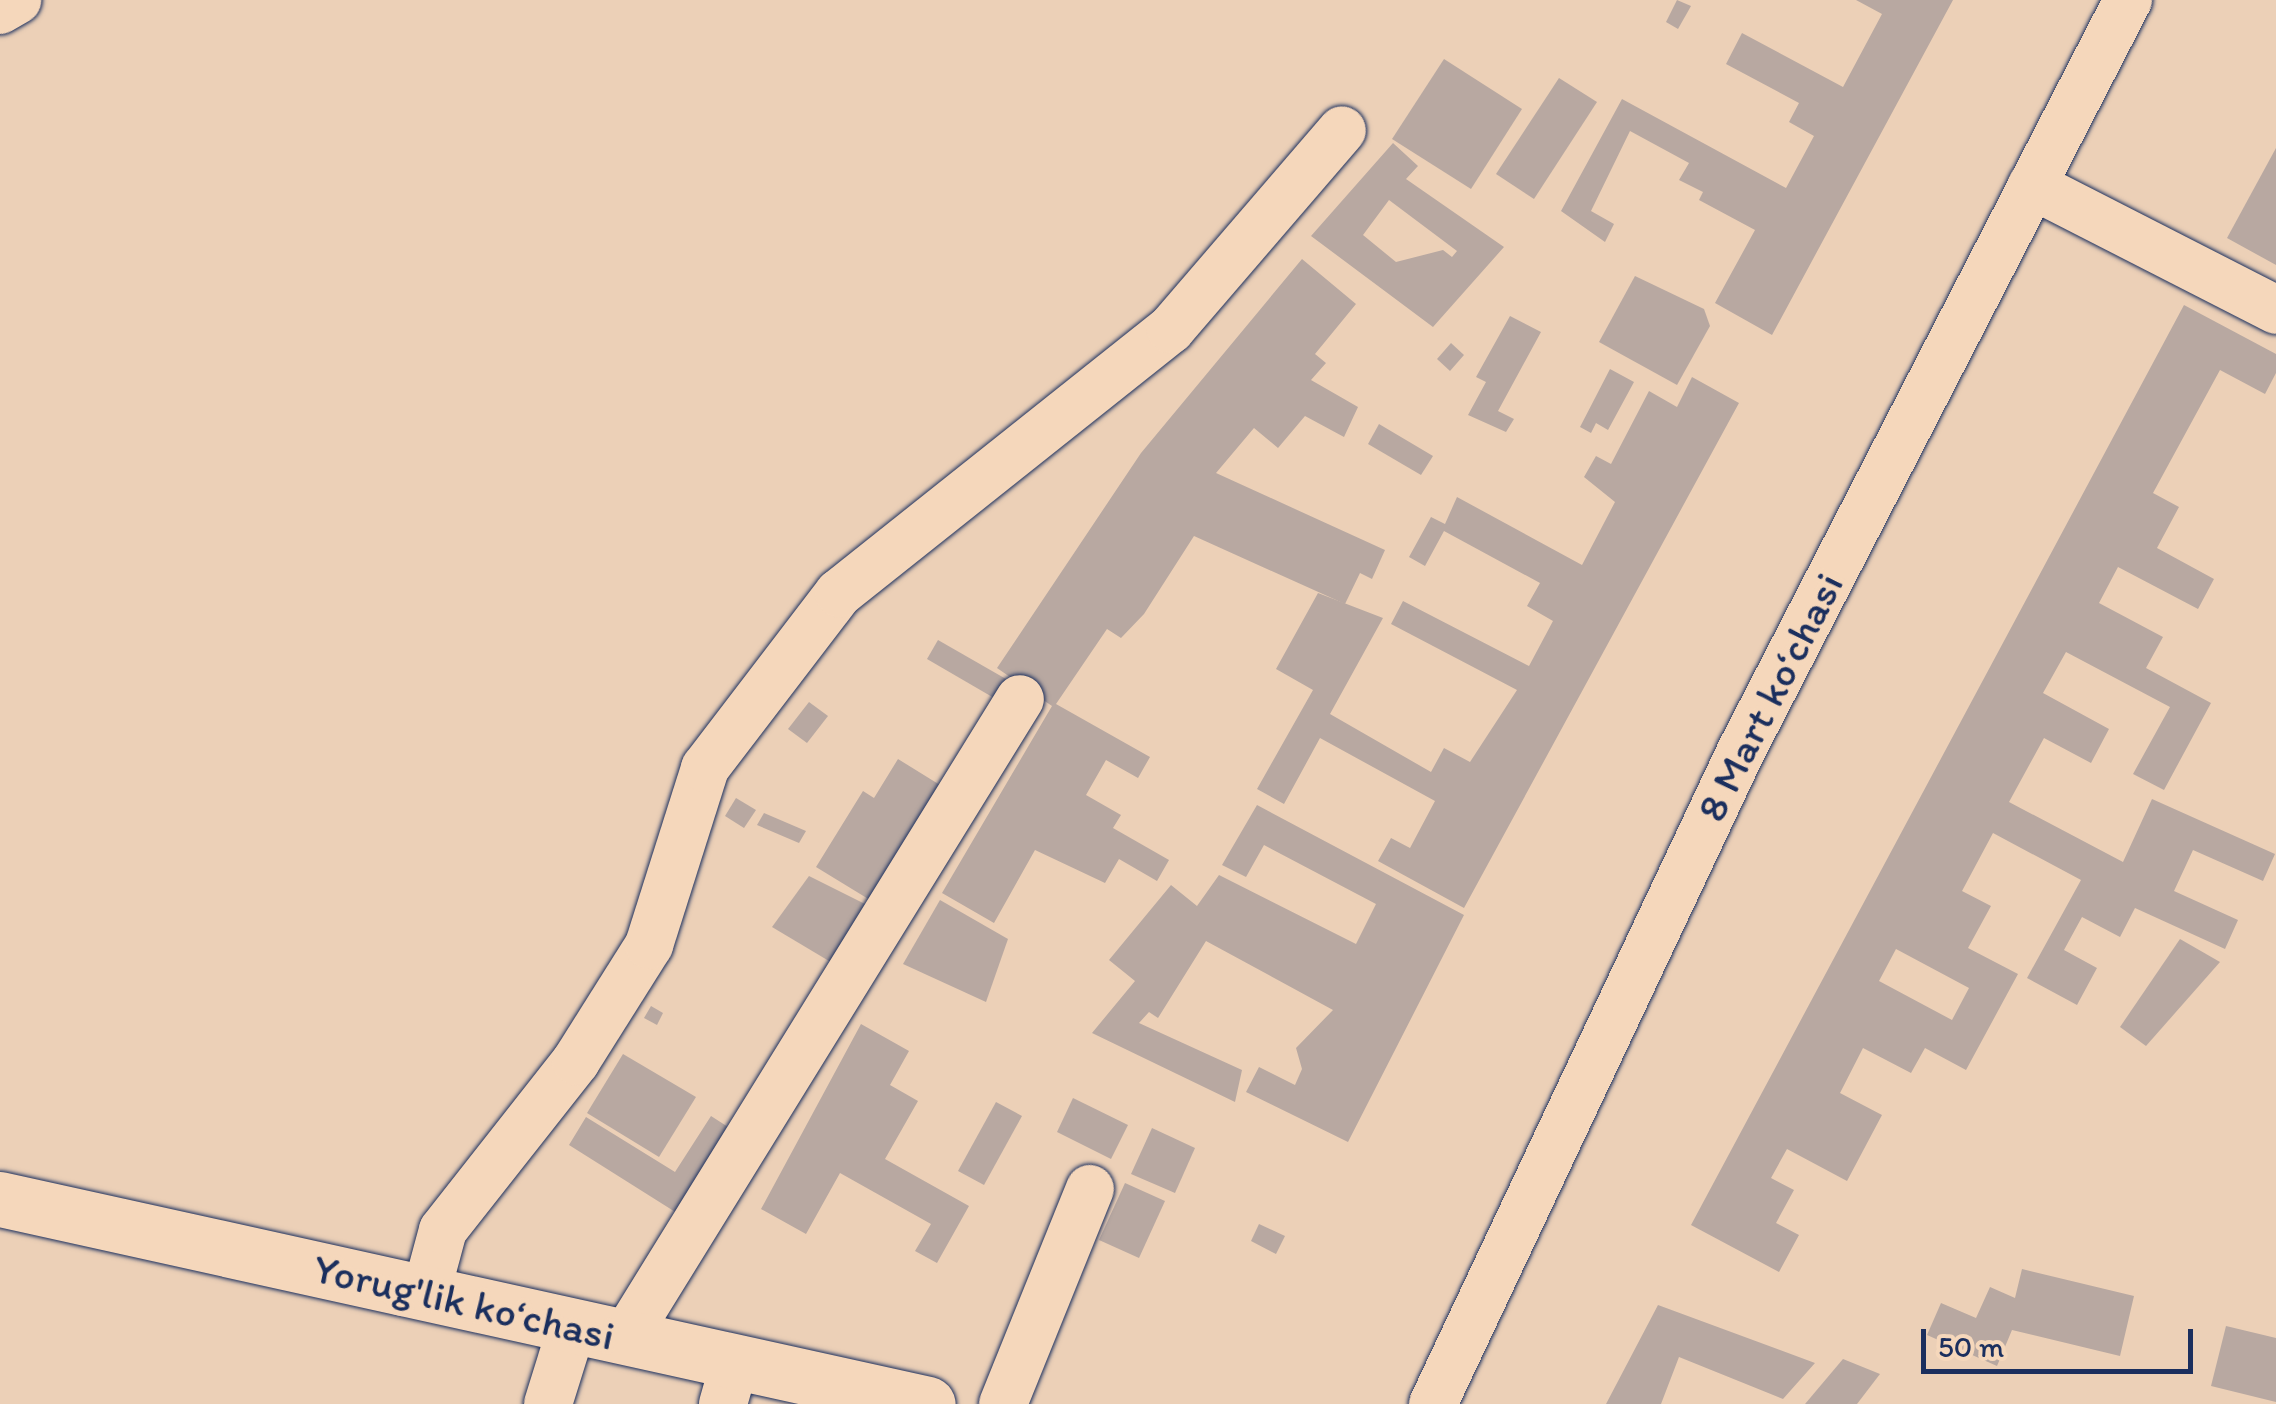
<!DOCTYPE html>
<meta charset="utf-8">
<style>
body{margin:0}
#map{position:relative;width:2276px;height:1404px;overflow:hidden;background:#ecd0b7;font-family:Itim,sans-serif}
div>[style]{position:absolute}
.building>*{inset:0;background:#b8a8a1}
.roads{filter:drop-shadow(0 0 2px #1b2f5e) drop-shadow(0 0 2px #1b2f5e)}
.minor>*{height:48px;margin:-24px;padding:0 24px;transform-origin:24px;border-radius:24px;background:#f5d7bb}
.major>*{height:55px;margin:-27.5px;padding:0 27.5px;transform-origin:27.5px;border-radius:27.5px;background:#f5d7bb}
span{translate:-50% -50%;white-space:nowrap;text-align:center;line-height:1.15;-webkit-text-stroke:10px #f5d7bb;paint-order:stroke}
.street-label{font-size:42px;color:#1b2f5e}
.scale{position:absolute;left:1921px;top:1329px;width:272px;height:45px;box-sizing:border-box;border:5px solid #1b2f5e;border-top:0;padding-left:12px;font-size:30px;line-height:35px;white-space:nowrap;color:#1b2f5e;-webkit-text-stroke:8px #f5d7bb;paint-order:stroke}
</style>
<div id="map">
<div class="building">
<i style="clip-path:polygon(1677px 0,1691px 6px,1678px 29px,1666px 22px)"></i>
<i style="clip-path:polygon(1856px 0,1953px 0,1772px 335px,1715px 303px,1755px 230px,1699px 200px,1703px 192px,1679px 180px,1689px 163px,1630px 131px,1591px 211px,1614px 224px,1605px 242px,1561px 211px,1622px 99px,1786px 188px,1814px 136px,1789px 122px,1799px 103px,1726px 64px,1742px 33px,1843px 87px,1882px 14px)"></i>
<i style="clip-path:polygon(1444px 59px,1522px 109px,1471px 189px,1392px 139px)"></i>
<i style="clip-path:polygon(1559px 78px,1597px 102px,1534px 199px,1496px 174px)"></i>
<i style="clip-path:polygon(evenodd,1393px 143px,1418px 166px,1406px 179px,1504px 247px,1433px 327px,1311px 236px,1393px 143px,1389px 200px,1457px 251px,1452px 257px,1443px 250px,1396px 262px,1363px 235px,1389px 200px)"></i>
<i style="clip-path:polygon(2276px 148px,2276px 265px,2227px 238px)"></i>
<i style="clip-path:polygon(1302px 259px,1356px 304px,1315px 354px,1326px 363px,1311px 380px,1358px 407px,1344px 437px,1305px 416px,1278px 448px,1254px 428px,1216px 473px,1385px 550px,1372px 579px,1360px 573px,1345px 604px,1194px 536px,1144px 614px,1121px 638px,1107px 629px,1056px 704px,1150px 757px,1138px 778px,1106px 760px,1086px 795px,1121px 815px,1113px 828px,1169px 860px,1157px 881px,1119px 859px,1105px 883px,1035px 850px,994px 923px,942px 893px,1052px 706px,997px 668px,1141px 453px)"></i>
<i style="clip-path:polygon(1635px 276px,1704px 309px,1710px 326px,1677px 385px,1599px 342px)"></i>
<i style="clip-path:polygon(evenodd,2184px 305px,2276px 354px,2276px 373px,2265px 394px,2220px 370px,2153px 493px,2179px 507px,2157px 548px,2214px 579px,2198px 609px,2118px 567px,2099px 603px,2163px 637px,2146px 668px,2211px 703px,2164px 790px,2133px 774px,2170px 707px,2066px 652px,2043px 693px,2109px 729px,2091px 763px,2044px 738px,2009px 802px,2123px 862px,2152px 799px,2275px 854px,2263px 881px,2193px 850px,2174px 891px,2238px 920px,2225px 949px,2135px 908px,2120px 937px,2082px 917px,2064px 950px,2097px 968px,2077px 1005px,2027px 978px,2081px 880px,1993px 833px,1962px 891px,1991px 906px,1968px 948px,2018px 974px,1966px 1070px,1925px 1048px,1911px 1073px,1863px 1048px,1840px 1093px,1882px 1115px,1847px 1181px,1787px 1149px,1771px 1178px,1794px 1190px,1776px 1223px,1799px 1235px,1779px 1272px,1691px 1225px,2184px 305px,1896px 949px,1969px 988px,1952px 1020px,1879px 981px,1896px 949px)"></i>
<i style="clip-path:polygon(1510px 316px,1541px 332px,1498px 411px,1514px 419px,1506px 432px,1468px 415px,1486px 382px,1476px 377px)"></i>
<i style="clip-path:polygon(1451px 343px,1464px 355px,1450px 371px,1437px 359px)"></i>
<i style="clip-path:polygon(1610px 369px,1634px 382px,1608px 430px,1596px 423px,1591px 433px,1580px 427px)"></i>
<i style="clip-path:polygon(1692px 377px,1739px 403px,1464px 908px,1378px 861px,1391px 838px,1410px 848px,1435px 801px,1320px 738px,1284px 804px,1257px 789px,1313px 690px,1276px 669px,1318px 593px,1383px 618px,1330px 714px,1431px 772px,1444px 748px,1470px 762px,1517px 690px,1391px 624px,1403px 601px,1529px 666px,1553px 621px,1527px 606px,1540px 583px,1444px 531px,1425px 566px,1409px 557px,1431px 517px,1445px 524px,1457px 497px,1582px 565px,1615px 502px,1584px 477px,1596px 456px,1611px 464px,1649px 391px,1677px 407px)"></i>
<i style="clip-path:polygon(1379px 424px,1433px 456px,1421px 475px,1368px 444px)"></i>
<i style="clip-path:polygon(938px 640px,1006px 679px,994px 698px,927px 659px)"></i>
<i style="clip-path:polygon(809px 702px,828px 716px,807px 743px,788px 729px)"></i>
<i style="clip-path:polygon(898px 759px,940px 785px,870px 900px,816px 867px,863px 791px,874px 798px)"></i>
<i style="clip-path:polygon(736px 798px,756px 810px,744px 828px,725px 816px)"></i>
<i style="clip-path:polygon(1257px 805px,1464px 915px,1348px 1142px,1246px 1092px,1259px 1067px,1295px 1085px,1302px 1069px,1296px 1048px,1333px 1010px,1206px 941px,1158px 1018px,1149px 1012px,1139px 1023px,1242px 1070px,1235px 1102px,1092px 1033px,1135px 981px,1109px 960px,1171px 885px,1197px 906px,1219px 875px,1356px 944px,1376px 904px,1264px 845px,1246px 877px,1222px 865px)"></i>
<i style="clip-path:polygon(764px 813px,806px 831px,799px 843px,757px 825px)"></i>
<i style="clip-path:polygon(809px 876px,869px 906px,834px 964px,772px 927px)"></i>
<i style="clip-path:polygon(940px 900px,1008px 939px,986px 1002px,903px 964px)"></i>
<i style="clip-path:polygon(2180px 939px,2220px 962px,2146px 1046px,2120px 1027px)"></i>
<i style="clip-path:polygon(651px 1006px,663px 1013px,657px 1025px,644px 1018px)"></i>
<i style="clip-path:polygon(861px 1024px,909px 1051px,890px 1085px,918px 1101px,885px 1159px,969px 1206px,937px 1263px,915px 1251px,931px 1224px,840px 1173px,806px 1234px,761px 1209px)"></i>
<i style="clip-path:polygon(623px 1054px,696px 1097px,659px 1157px,587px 1113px)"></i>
<i style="clip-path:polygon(1073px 1098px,1128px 1125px,1111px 1159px,1057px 1132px)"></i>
<i style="clip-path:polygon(996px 1102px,1022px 1116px,984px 1185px,958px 1171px)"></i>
<i style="clip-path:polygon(711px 1116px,742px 1136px,688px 1220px,569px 1145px,586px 1117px,675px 1172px)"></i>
<i style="clip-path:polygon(1152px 1128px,1195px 1148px,1175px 1193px,1131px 1174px)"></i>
<i style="clip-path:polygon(1125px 1183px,1165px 1201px,1139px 1258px,1099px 1240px)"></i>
<i style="clip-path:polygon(1259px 1224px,1285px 1236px,1276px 1254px,1251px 1241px)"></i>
<i style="clip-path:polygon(2022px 1269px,2134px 1296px,2120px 1356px,2012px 1330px,1997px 1366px,1927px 1335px,1941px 1303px,1976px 1318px,1990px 1287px,2015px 1298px)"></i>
<i style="clip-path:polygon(1658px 1305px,1815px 1363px,1783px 1399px,1679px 1357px,1661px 1404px,1606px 1404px)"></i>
<i style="clip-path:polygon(2226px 1326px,2276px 1338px,2276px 1402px,2211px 1386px)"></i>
<i style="clip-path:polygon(1843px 1359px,1880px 1374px,1857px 1404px,1805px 1404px)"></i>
</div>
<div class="roads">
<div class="minor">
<i style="left:0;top:10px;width:20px;rotate:-30deg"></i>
<i style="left:2032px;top:185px;width:274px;rotate:27.1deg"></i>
<i style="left:426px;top:1293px;width:65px;rotate:-74.9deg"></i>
<i style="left:443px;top:1230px;width:215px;rotate:-51.8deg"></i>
<i style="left:576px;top:1061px;width:137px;rotate:-57.8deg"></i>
<i style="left:649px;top:945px;width:186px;rotate:-72.4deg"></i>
<i style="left:705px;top:768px;width:220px;rotate:-52.6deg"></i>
<i style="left:839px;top:593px;width:424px;rotate:-38.5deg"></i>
<i style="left:1171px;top:329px;width:262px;rotate:-49.3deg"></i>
<i style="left:625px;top:1338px;width:751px;rotate:-58.28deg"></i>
<i style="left:548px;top:1404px;width:81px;rotate:-72.7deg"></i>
<i style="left:723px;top:1404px;width:44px;rotate:-74.1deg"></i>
<i style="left:1003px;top:1404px;width:232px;rotate:-68deg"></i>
<i style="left:1433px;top:1404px;width:722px;rotate:-64.75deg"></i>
<i style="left:1741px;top:751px;width:845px;rotate:-62.74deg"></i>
</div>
<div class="major">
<i style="left:0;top:1199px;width:950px;rotate:12.46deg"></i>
</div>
</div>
<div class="street-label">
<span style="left:1770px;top:697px;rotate:-63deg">8 Mart koʻchasi</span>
<span style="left:464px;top:1302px;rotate:13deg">Yorug'lik koʻchasi</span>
</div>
<div class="scale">50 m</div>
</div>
